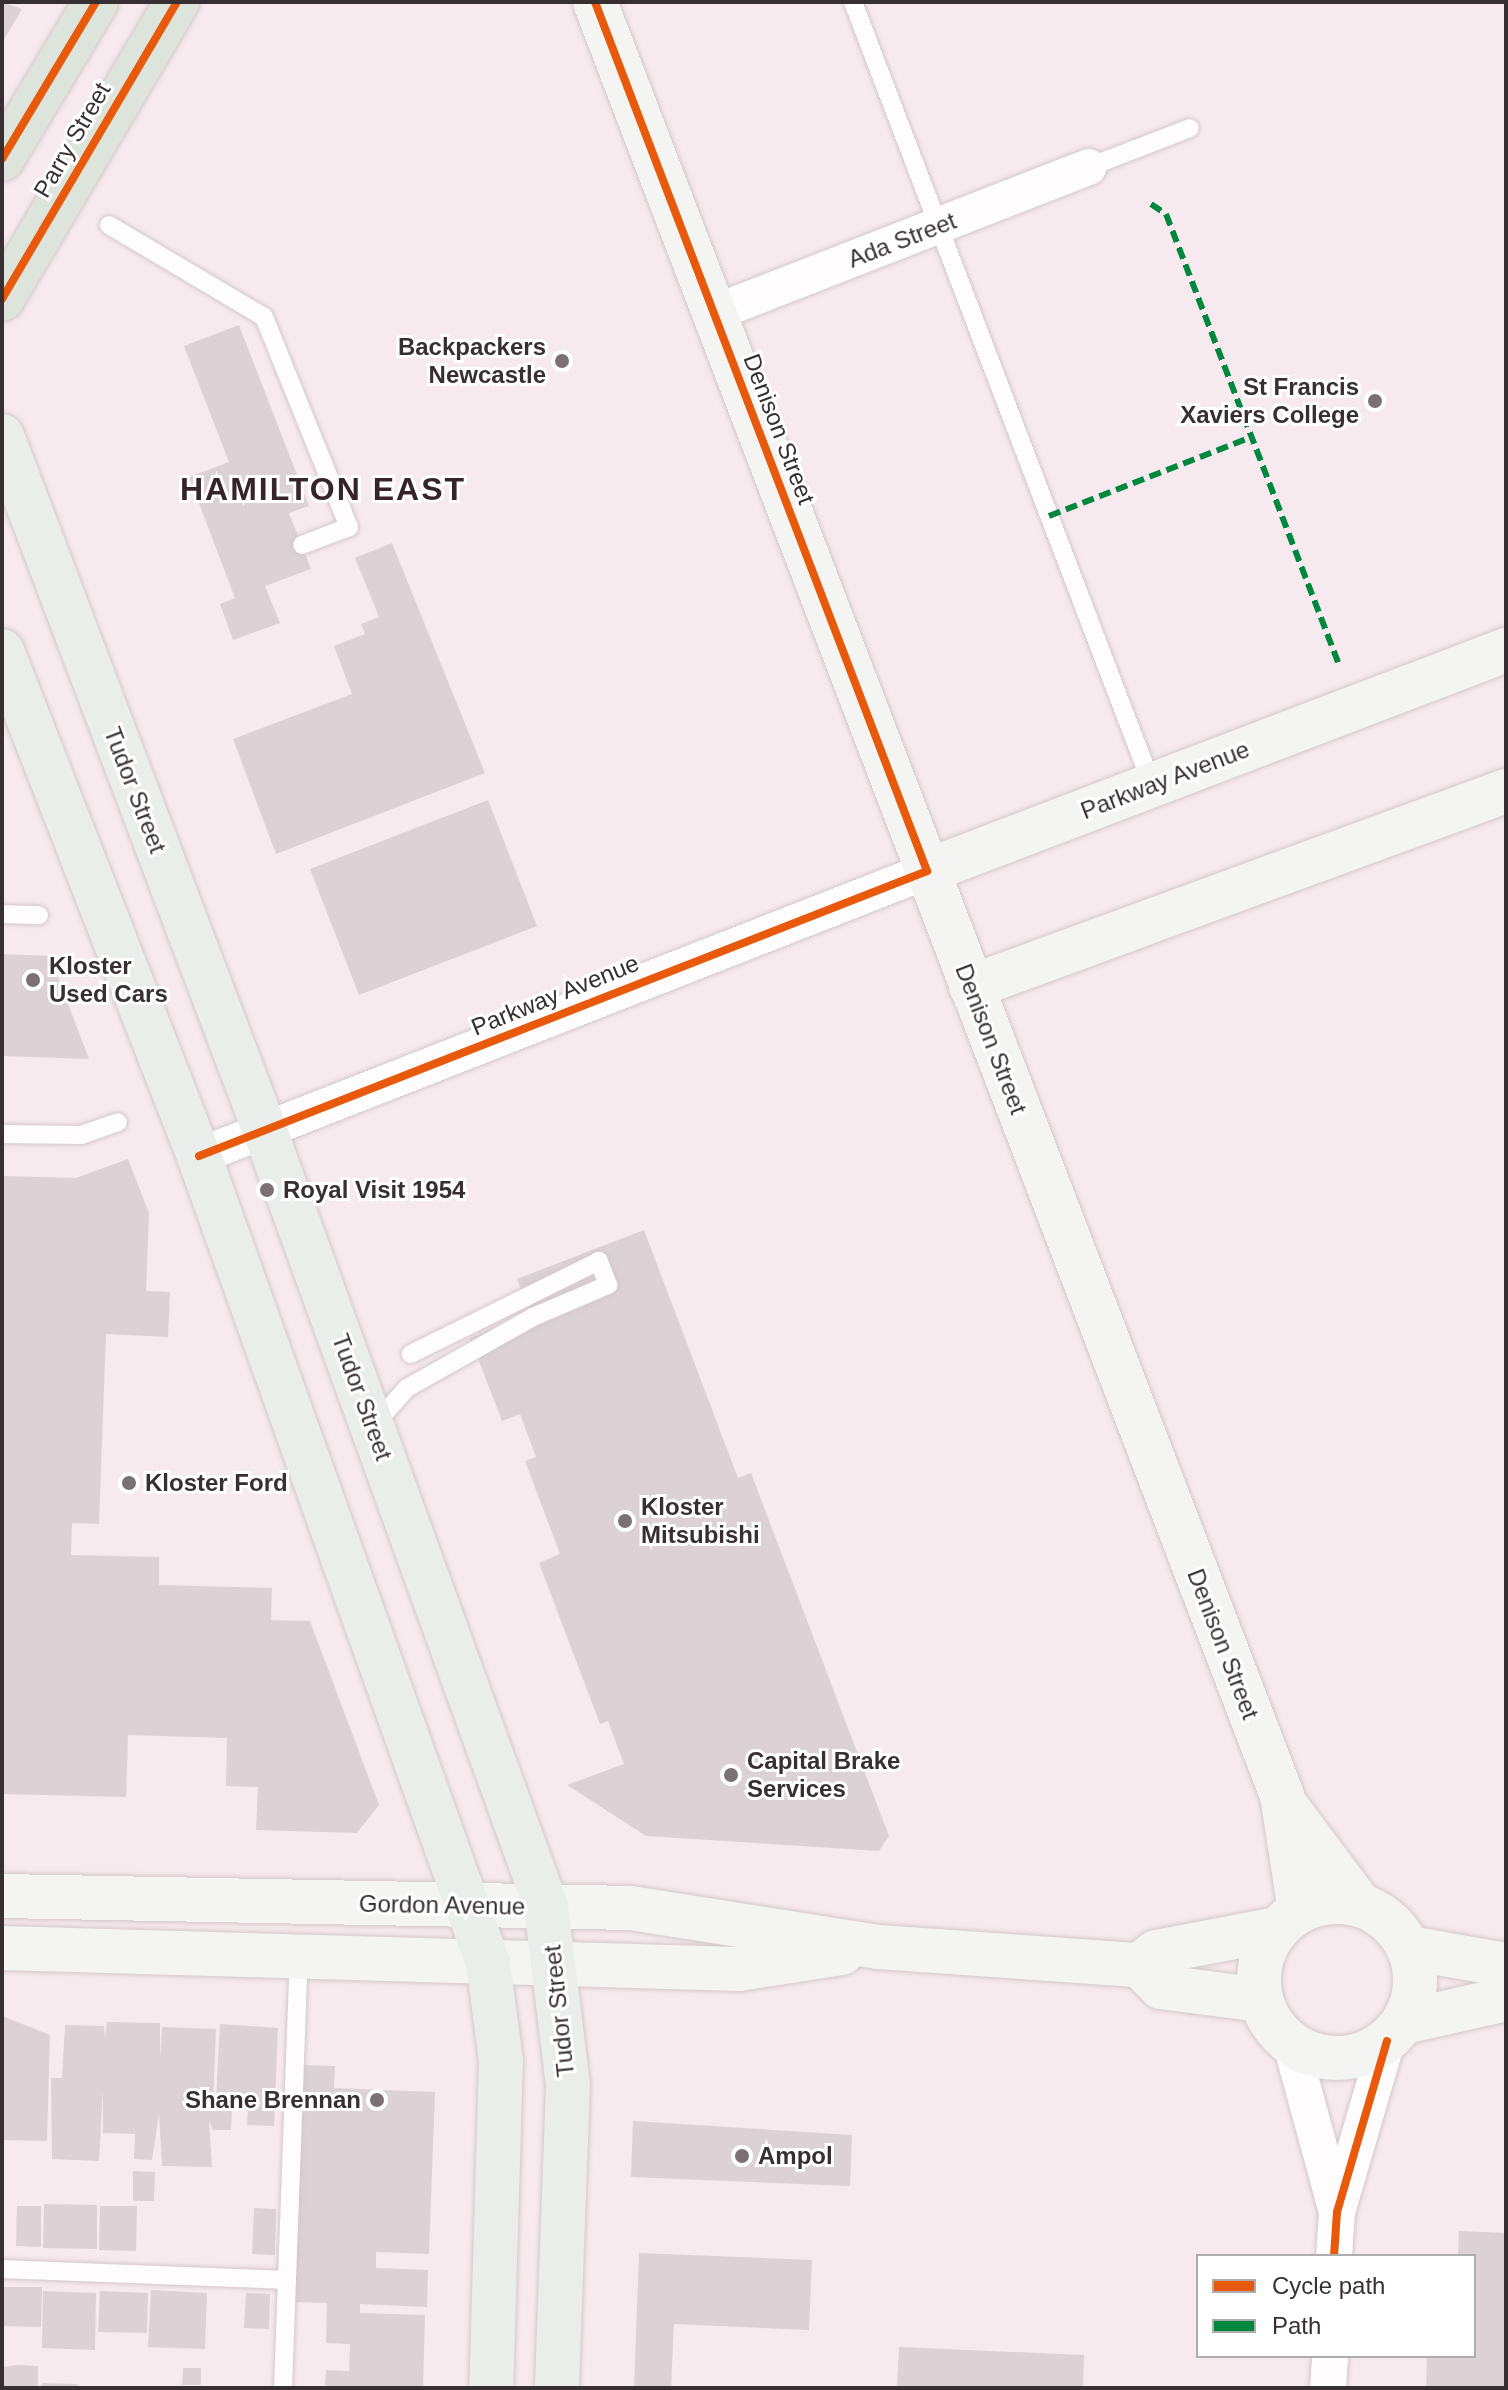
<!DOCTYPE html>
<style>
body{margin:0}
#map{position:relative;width:1508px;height:2390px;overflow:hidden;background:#f7eaee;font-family:Arial,sans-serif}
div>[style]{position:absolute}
.building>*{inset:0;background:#dcd1d5}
.roads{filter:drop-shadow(0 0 2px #d3c8cb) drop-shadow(0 0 2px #d3c8cb)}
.lane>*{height:18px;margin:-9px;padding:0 9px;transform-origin:9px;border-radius:9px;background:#fefcfc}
.street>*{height:36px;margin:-18px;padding:0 18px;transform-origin:18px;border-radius:18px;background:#fefcfc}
.secondary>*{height:44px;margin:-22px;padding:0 22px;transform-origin:22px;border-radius:22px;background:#f4f5f3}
.secondary>.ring{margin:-22px;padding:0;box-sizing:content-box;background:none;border:44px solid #f4f5f3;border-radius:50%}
.primary>*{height:44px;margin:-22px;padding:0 22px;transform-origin:22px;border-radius:22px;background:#eaeeea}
.highway>*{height:44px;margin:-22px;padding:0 22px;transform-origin:22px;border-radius:22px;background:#dde4dc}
.quiet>*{height:6px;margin-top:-3px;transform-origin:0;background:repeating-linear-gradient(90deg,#00873e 0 12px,transparent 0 18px)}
.cycleway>*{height:8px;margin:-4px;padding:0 4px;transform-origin:4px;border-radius:4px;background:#e8590c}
.dots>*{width:22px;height:22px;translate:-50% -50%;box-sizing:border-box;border:4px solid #fff;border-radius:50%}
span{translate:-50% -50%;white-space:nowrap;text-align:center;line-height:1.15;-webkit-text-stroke:6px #fff;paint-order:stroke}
.street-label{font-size:24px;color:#382f32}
.poi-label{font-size:24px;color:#382f32;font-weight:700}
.right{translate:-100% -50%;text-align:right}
.left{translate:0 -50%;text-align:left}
.district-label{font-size:32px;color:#36242a;font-weight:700;letter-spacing:2px}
.frame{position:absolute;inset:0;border:4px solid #382f32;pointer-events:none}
.legend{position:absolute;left:1196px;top:2254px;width:280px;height:104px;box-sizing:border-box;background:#fff;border:2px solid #afacad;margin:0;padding:10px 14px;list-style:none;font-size:24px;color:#382f32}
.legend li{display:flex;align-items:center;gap:16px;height:40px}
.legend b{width:40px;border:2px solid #afacad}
</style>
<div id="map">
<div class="building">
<i style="clip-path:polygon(2px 2px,22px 9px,2px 43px)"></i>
<i style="clip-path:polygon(239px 325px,309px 506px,289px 513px,311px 569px,265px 586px,280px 623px,233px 640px,220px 604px,235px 598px,189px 477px,229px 462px,184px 346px)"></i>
<i style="clip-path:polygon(392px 543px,485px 773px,276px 854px,233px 739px,352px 694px,334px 646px,365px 634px,361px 624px,379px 617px,355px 558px)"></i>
<i style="clip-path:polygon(488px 800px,537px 926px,359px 995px,310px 869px)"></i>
<i style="clip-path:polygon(2px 954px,50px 956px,89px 1059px,2px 1056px)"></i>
<i style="clip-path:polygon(128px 1159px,149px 1213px,146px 1291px,170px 1292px,168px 1337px,106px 1334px,99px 1524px,72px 1523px,71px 1555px,159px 1557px,159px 1585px,272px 1588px,271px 1620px,310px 1621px,379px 1805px,357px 1833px,256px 1830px,258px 1787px,226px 1786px,227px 1738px,128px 1735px,126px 1797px,2px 1794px,2px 1176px,76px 1178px)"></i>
<i style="clip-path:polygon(644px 1230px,738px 1478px,751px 1473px,889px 1836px,879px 1851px,646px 1836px,567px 1785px,624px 1764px,608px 1721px,600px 1724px,539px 1563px,560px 1554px,525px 1461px,536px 1457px,520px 1414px,502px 1421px,470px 1338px,531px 1314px,517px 1279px)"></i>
<i style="clip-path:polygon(2px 2016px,50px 2035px,47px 2141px,2px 2140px)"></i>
<i style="clip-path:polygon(107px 2022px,160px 2023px,160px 2060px,162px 2027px,216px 2029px,213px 2107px,230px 2107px,230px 2101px,216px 2100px,220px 2024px,278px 2028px,274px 2126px,247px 2125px,248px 2110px,232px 2109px,231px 2130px,213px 2130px,209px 2121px,212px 2167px,162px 2166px,159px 2114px,152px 2160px,134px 2159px,135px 2134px,103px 2133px,103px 2089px,99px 2161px,52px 2159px,51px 2078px,62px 2078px,65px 2025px,104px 2026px,105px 2038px)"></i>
<i style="clip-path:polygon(301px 2065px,335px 2066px,334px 2088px,435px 2092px,429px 2254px,376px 2252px,376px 2268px,428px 2270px,427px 2307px,360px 2304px,360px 2313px,425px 2315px,423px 2388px,325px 2388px,326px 2370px,349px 2371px,350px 2344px,326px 2343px,327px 2303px,293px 2302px)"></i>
<i style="clip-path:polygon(633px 2121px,852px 2135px,850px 2186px,631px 2177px)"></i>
<i style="clip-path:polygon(133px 2171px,155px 2172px,154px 2201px,133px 2201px)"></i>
<i style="clip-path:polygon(44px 2204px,97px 2205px,97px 2249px,43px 2248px)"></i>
<i style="clip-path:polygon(17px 2206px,41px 2206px,41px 2247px,16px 2246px)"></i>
<i style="clip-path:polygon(100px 2206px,137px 2206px,136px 2251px,99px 2250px)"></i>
<i style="clip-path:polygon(254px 2208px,276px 2209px,275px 2255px,252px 2254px)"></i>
<i style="clip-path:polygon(1459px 2231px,1506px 2233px,1506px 2388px,1426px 2388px,1427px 2356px,1474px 2356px,1474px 2256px,1458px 2256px)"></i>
<i style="clip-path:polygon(639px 2253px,812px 2260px,809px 2330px,674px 2324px,671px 2388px,634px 2388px)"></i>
<i style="clip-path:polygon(2px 2287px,42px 2287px,41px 2327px,2px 2326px)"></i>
<i style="clip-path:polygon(151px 2290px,207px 2293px,205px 2349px,148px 2347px)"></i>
<i style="clip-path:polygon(43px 2291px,96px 2293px,95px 2350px,42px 2348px)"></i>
<i style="clip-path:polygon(100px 2291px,148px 2293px,147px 2333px,98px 2332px)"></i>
<i style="clip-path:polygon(246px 2293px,270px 2294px,269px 2329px,244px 2328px)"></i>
<i style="clip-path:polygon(899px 2347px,1084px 2355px,1083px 2388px,897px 2388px)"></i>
<i style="clip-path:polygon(19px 2365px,38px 2366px,38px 2388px,2px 2388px,2px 2367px)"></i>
<i style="clip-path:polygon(183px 2368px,201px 2368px,201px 2385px,182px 2385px)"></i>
<i style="clip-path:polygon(42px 2383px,78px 2384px,77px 2388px,41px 2388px)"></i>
</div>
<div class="roads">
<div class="lane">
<i style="left:853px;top:2px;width:838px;rotate:69.1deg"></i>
<i style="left:1089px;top:167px;width:108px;rotate:-21.1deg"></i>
<i style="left:109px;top:225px;width:180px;rotate:30.7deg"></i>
<i style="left:264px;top:317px;width:227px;rotate:68deg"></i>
<i style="left:349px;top:527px;width:50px;rotate:159deg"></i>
<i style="left:2px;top:914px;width:37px;rotate:2deg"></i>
<i style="left:2px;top:1134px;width:79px;rotate:0.7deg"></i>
<i style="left:81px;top:1135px;width:39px;rotate:-19deg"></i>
<i style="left:373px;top:1426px;width:51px;rotate:-48.2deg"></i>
<i style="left:407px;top:1388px;width:145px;rotate:-29.4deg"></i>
<i style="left:533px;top:1317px;width:82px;rotate:-23.1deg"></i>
<i style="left:608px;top:1285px;width:26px;rotate:-111deg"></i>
<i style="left:599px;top:1261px;width:210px;rotate:153.7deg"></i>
<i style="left:2px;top:2269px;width:285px;rotate:2.2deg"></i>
<i style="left:283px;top:2388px;width:429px;rotate:-87.9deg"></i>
</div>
<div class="street">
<i style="left:714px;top:313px;width:402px;rotate:-21.3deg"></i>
<i style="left:199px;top:1156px;width:782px;rotate:-21.38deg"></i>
<i style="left:1291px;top:2044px;width:174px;rotate:74.7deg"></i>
<i style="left:1334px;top:2256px;width:44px;rotate:-86.1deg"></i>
<i style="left:1337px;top:2212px;width:178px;rotate:-73.7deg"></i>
<i style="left:1328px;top:2388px;width:32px;rotate:-86deg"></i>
</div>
<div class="secondary">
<i style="left:595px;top:2px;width:1920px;rotate:69.04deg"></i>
<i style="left:1282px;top:1795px;width:117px;rotate:81.2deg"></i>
<i style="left:927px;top:871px;width:620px;rotate:-20.89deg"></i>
<i style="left:971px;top:987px;width:570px;rotate:-20.12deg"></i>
<i style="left:1286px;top:1806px;width:124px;rotate:53.2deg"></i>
<i style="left:2px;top:1896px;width:628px;rotate:1.09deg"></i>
<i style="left:630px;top:1908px;width:252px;rotate:8.9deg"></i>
<i style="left:879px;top:1947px;width:261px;rotate:4deg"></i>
<i style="left:1139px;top:1965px;width:21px;rotate:-37deg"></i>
<i style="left:1156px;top:1952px;width:124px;rotate:-10.7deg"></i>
<i class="ring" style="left:1259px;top:1902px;width:112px;height:112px"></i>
<i style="left:2px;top:1948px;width:737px;rotate:1.63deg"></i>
<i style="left:739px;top:1969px;width:104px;rotate:-8.8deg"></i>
<i style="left:1409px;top:1948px;width:98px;rotate:9.9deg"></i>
<i style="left:1139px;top:1965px;width:31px;rotate:45deg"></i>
<i style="left:1161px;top:1987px;width:101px;rotate:7.4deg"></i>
<i style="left:1404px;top:2022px;width:105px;rotate:-12.7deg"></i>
</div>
<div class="primary">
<i style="left:2px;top:436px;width:743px;rotate:69.27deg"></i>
<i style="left:265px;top:1131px;width:824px;rotate:70.07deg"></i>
<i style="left:546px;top:1906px;width:180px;rotate:83deg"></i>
<i style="left:568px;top:2085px;width:303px;rotate:92.1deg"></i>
<i style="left:2px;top:651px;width:542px;rotate:68.69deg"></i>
<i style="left:199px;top:1156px;width:857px;rotate:70.3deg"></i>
<i style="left:488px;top:1963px;width:98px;rotate:82.4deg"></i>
<i style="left:501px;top:2060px;width:328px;rotate:91.7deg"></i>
</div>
<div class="highway">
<i style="left:2px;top:159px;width:183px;rotate:-59.1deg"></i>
<i style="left:2px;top:299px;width:345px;rotate:-59.5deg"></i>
</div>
</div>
<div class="quiet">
<i style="left:1151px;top:204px;width:18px;rotate:34deg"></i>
<i style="left:1166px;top:214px;width:485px;rotate:69deg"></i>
<i style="left:1049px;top:516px;width:218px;rotate:-21.3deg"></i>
</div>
<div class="cycleway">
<i style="left:2px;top:159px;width:183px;rotate:-59.1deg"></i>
<i style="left:2px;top:299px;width:345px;rotate:-59.5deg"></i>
<i style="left:199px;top:1156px;width:782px;rotate:-21.38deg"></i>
<i style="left:927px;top:871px;width:930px;rotate:-110.91deg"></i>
<i style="left:1334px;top:2256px;width:44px;rotate:-86.1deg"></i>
<i style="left:1337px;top:2212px;width:178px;rotate:-73.7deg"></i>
</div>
<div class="dots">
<i style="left:562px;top:361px;background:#7b7074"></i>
<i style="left:1375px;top:401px;background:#7b7074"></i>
<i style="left:33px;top:980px;background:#7b7074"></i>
<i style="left:267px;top:1190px;background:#7b7074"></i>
<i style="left:129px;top:1483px;background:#7b7074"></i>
<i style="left:625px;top:1521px;background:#7b7074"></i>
<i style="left:731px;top:1775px;background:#7b7074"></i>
<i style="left:377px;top:2100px;background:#7b7074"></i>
<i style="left:742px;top:2156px;background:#7b7074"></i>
</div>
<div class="street-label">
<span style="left:72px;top:140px;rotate:-60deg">Parry Street</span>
<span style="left:902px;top:240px;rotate:-21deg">Ada Street</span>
<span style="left:779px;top:429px;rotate:69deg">Denison Street</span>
<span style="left:1165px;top:780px;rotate:-21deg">Parkway Avenue</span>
<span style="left:135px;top:790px;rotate:69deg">Tudor Street</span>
<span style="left:555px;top:995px;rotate:-22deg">Parkway Avenue</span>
<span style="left:991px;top:1039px;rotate:69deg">Denison Street</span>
<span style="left:362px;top:1397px;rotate:70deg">Tudor Street</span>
<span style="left:1223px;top:1644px;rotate:69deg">Denison Street</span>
<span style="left:442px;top:1905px;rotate:1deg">Gordon Avenue</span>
<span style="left:559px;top:2011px;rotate:-96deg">Tudor Street</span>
</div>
<div class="poi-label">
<span class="right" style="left:546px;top:361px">Backpackers<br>Newcastle</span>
<span class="right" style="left:1359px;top:401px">St Francis<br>Xaviers College</span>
<span class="left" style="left:49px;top:980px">Kloster<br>Used Cars</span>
<span class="left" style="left:283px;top:1190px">Royal Visit 1954</span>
<span class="left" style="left:145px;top:1483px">Kloster Ford</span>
<span class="left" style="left:641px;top:1521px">Kloster<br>Mitsubishi</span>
<span class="left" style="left:747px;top:1775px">Capital Brake<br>Services</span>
<span class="right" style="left:361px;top:2100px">Shane Brennan</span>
<span class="left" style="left:758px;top:2156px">Ampol</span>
</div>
<div class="district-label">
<span style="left:323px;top:489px">HAMILTON EAST</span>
</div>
<div class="frame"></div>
<ul class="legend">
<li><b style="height:10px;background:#e8590c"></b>Cycle path</li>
<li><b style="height:10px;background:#00873e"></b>Path</li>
</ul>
</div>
